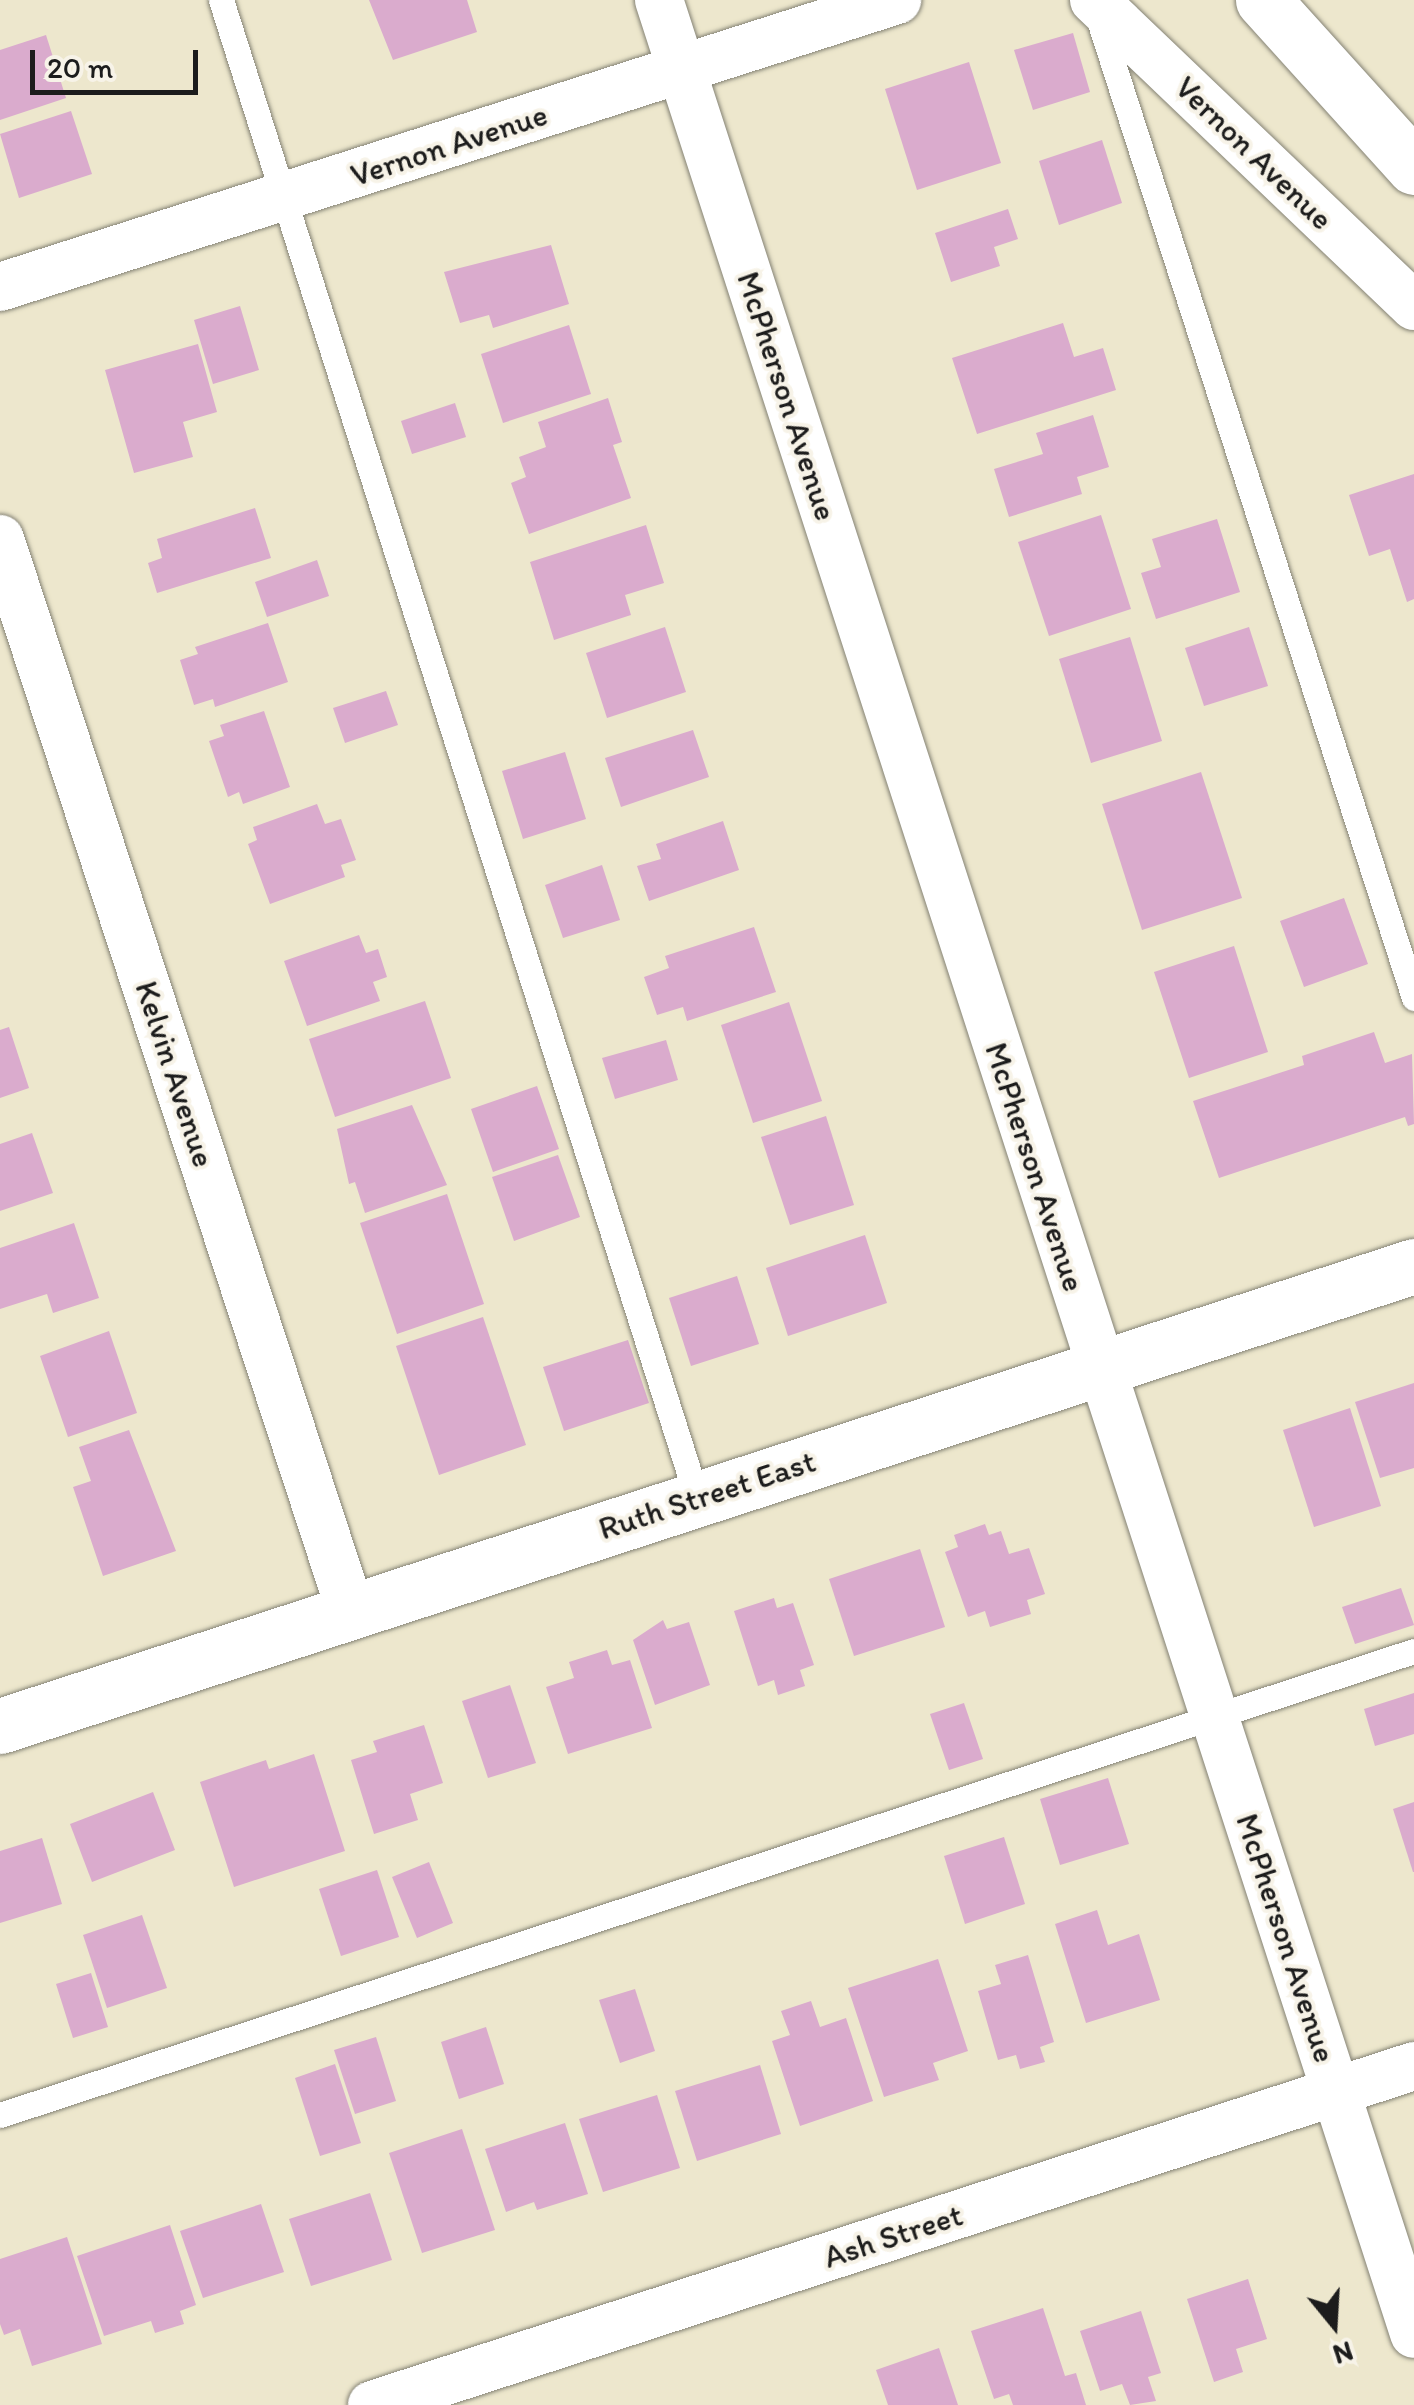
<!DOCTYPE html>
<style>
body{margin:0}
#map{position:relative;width:1414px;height:2405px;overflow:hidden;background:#ede7cd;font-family:Itim,sans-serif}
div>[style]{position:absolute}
.building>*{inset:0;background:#daabcd}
.roads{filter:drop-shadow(0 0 2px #848274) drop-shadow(0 0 2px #848274)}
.service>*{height:25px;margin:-12.5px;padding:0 12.5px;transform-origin:12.5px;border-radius:12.5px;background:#fff}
.minor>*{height:48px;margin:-24px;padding:0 24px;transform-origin:24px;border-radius:24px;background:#fff}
.tertiary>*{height:55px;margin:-27.5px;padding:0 27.5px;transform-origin:27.5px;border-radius:27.5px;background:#fff}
.motorway>*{height:55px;margin:-27.5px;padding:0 27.5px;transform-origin:27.5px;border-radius:27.5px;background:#fff}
span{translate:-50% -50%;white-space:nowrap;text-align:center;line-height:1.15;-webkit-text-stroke:8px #f7f3e8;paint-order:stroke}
.street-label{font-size:32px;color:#1c1c1c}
.north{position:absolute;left:1284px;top:2275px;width:100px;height:100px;-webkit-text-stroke:8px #f7f3e8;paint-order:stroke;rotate:162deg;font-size:28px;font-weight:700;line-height:40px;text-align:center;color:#1c1c1c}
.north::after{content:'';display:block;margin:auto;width:35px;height:45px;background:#1c1c1c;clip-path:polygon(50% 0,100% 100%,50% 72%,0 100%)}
.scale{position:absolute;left:30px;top:50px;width:168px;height:45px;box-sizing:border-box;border:5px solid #1c1c1c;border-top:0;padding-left:12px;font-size:30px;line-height:35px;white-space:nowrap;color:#1c1c1c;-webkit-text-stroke:8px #f7f3e8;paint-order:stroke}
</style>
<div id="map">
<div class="building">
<i style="clip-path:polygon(369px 0,467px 0,477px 32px,393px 60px)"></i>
<i style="clip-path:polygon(1073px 33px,1090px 92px,1033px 110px,1014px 50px)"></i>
<i style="clip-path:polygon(46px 35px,66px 98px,0 120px,0 50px)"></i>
<i style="clip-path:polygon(969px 62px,1001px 163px,917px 190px,885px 89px)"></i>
<i style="clip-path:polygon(71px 111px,92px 174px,19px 198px,0 134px)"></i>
<i style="clip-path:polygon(1102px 140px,1122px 203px,1059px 225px,1039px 161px)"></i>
<i style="clip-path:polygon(1008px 209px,1018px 239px,994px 247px,1000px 266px,951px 282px,935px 233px)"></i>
<i style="clip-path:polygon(551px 245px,569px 304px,493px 328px,489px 315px,460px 323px,444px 272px)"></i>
<i style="clip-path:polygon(240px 306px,259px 370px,213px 384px,194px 320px)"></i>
<i style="clip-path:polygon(1063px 323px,1074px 357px,1103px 348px,1116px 390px,977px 434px,952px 358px)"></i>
<i style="clip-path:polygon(569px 325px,591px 394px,503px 423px,481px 354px)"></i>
<i style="clip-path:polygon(198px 344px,217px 412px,183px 422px,193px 457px,134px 473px,105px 370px)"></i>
<i style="clip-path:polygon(608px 398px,622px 442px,613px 445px,631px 498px,529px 534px,511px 483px,526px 477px,519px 457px,546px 447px,538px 422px)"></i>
<i style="clip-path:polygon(455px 403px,466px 437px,412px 454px,401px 421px)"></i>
<i style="clip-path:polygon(1093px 415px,1109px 467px,1077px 477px,1082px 494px,1009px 517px,994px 469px,1043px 454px,1036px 433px)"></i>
<i style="clip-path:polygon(1414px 474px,1414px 599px,1407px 602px,1390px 549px,1369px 556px,1349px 495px)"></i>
<i style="clip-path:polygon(255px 508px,271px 558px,157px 593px,148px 563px,162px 558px,157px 539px)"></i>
<i style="clip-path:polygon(1101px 515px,1131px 609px,1049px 636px,1018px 542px)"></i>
<i style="clip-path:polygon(1217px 519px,1240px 592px,1156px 619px,1141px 573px,1161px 567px,1152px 539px)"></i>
<i style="clip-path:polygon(646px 525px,664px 583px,625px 595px,631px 615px,554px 640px,530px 562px)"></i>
<i style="clip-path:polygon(317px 560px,329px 596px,267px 617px,255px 582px)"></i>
<i style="clip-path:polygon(268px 623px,288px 682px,215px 707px,213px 699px,194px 705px,180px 660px,198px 654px,195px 647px)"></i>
<i style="clip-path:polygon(665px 627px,686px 692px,607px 718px,586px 653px)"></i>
<i style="clip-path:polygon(1249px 627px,1268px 686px,1204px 706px,1185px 648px)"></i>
<i style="clip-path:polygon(1130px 637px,1162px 741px,1091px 763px,1059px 659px)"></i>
<i style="clip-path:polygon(386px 691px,398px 725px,345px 743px,333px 708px)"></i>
<i style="clip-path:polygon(264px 711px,290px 787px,243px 804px,239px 792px,228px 797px,209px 741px,224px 736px,220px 725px)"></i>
<i style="clip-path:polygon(693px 730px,709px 777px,621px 807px,605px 758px)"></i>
<i style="clip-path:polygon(565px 752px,586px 819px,523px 839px,502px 771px)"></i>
<i style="clip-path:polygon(1201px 772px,1242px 898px,1142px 930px,1102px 804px)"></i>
<i style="clip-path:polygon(317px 804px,325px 824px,341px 819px,356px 860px,341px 865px,345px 877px,270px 904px,248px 844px,257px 840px,253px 827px)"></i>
<i style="clip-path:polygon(723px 821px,739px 870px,649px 901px,637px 866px,661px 859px,656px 844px)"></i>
<i style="clip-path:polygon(602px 865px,620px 920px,563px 938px,545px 885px)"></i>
<i style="clip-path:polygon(1344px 898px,1368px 964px,1304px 987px,1280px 921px)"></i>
<i style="clip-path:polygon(754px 927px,776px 992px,687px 1021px,683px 1007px,657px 1015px,644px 977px,669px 968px,665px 956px)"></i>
<i style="clip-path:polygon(359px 935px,366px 953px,378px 949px,387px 977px,373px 982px,380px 1001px,307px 1026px,284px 961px)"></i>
<i style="clip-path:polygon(1234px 946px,1268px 1052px,1189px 1078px,1154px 972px)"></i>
<i style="clip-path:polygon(425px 1001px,451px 1078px,335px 1117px,309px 1039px)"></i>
<i style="clip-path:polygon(789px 1002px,822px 1101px,753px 1123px,721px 1025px)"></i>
<i style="clip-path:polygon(9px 1027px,29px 1088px,0 1098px,0 1030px)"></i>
<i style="clip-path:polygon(1374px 1032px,1385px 1063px,1412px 1054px,1414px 1124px,1408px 1126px,1405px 1117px,1219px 1178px,1193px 1101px,1304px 1065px,1302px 1056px)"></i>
<i style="clip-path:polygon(666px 1040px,678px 1080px,615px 1099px,602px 1058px)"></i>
<i style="clip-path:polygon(537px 1086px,559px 1149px,493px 1172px,471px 1109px)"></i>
<i style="clip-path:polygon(412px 1105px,447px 1185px,365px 1213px,355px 1182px,349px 1184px,337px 1129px)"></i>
<i style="clip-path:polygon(826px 1116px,854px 1205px,790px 1225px,761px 1137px)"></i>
<i style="clip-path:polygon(32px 1133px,53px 1193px,0 1211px,0 1144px)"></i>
<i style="clip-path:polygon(558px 1155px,580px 1217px,514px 1241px,492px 1177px)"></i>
<i style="clip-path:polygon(447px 1194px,484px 1304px,397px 1334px,360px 1223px)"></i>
<i style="clip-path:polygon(74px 1223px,99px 1298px,53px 1313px,47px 1294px,0 1309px,0 1248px)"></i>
<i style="clip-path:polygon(865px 1235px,887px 1303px,788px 1336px,766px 1268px)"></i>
<i style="clip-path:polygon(737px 1276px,759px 1344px,691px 1366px,669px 1298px)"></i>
<i style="clip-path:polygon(483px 1317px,526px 1445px,439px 1475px,396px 1346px)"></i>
<i style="clip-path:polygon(109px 1331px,137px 1413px,68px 1437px,40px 1356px)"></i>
<i style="clip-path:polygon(628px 1340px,649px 1403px,564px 1431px,543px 1367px)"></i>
<i style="clip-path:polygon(1414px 1383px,1414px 1468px,1380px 1478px,1355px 1402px)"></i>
<i style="clip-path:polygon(1350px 1408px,1381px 1506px,1314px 1527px,1283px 1430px)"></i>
<i style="clip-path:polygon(129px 1430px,176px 1551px,103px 1576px,73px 1487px,91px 1481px,79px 1447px)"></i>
<i style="clip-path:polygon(985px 1524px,989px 1535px,1001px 1531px,1009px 1554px,1029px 1548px,1045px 1594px,1027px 1600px,1031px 1614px,990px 1627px,985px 1611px,968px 1617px,945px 1552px,958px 1547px,954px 1535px)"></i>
<i style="clip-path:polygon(920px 1549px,945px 1627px,854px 1656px,829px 1579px)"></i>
<i style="clip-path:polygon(1401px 1588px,1414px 1625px,1355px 1644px,1342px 1607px)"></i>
<i style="clip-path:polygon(774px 1598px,777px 1608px,793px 1603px,814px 1665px,800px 1670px,805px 1686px,778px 1695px,774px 1680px,758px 1686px,734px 1611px)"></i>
<i style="clip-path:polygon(663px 1620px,667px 1629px,689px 1622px,710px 1685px,655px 1705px,633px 1640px)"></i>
<i style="clip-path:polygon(607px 1650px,612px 1665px,630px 1660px,652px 1728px,568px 1754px,546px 1687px,574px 1678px,569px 1662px)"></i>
<i style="clip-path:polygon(510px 1685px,536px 1763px,488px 1778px,462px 1701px)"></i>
<i style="clip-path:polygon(1414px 1693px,1414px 1734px,1375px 1746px,1364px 1709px)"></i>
<i style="clip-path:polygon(964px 1703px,983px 1759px,949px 1770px,930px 1714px)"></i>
<i style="clip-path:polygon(424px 1725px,443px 1783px,410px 1794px,418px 1820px,374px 1834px,351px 1760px,377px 1752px,373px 1741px)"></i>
<i style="clip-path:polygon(314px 1754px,345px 1851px,234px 1887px,200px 1782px,266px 1760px,269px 1769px)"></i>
<i style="clip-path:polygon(1108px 1778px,1129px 1844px,1060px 1865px,1040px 1799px)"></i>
<i style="clip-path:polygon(153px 1792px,175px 1850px,92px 1882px,70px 1824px)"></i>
<i style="clip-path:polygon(1414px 1802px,1414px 1872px,1413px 1872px,1393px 1809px)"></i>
<i style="clip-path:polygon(1004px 1837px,1025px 1904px,965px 1924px,944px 1856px)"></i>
<i style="clip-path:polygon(42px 1838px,62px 1904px,0 1923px,0 1851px)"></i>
<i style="clip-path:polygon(429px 1862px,453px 1923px,417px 1938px,392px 1877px)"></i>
<i style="clip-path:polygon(377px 1870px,399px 1937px,341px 1956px,319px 1889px)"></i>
<i style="clip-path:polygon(1097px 1910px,1108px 1945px,1139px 1934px,1160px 2000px,1086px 2023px,1055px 1924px)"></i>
<i style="clip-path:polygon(142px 1915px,167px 1988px,107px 2008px,83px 1935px)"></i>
<i style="clip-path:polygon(1028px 1955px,1054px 2042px,1040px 2047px,1045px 2062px,1020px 2069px,1016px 2055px,998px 2060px,978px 1991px,1001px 1984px,995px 1965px)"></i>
<i style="clip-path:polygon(938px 1959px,968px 2051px,933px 2063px,939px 2080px,884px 2097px,848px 1988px)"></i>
<i style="clip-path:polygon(91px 1973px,108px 2027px,73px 2038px,56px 1984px)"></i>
<i style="clip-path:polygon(635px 1989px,655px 2051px,620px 2063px,599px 2000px)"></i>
<i style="clip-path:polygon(811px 2001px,820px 2027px,846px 2018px,873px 2101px,800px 2126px,772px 2041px,790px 2035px,781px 2011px)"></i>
<i style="clip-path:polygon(486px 2027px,504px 2084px,459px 2099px,441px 2042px)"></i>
<i style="clip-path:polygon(376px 2037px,396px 2101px,355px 2114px,334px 2050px)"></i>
<i style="clip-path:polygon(335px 2064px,361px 2143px,320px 2156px,295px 2078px)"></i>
<i style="clip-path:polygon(760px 2065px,781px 2134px,697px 2161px,675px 2091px)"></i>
<i style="clip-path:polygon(657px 2095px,680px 2168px,603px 2192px,579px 2119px)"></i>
<i style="clip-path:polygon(565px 2123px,588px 2194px,537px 2210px,534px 2202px,506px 2212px,485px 2149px)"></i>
<i style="clip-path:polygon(462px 2129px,495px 2230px,422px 2253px,389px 2153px)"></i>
<i style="clip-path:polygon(370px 2193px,392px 2260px,311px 2286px,289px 2219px)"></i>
<i style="clip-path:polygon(261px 2204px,284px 2272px,203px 2298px,180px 2231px)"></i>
<i style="clip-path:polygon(170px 2225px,196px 2305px,180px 2311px,184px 2324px,155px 2333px,151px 2321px,104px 2336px,77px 2256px)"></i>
<i style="clip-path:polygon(67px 2237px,102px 2344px,32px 2366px,20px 2329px,4px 2335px,0 2324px,0 2259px)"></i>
<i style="clip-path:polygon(1248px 2279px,1267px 2339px,1236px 2349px,1243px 2372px,1214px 2382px,1187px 2299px)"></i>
<i style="clip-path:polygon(1043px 2308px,1065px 2376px,1076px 2373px,1086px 2405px,1013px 2405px,1009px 2394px,994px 2399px,971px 2331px)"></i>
<i style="clip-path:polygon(1141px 2311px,1161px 2373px,1148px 2377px,1156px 2401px,1130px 2405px,1122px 2384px,1100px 2391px,1080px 2331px)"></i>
<i style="clip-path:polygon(939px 2348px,958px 2405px,888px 2405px,876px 2370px)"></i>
</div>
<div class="roads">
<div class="service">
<i style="left:221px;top:0;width:1572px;rotate:72.37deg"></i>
<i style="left:1097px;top:14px;width:1034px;rotate:72.14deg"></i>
<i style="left:0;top:2115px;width:1488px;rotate:-18.17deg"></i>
</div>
<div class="minor">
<i style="left:659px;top:0;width:2453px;rotate:72.07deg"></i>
<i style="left:1094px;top:0;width:443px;rotate:43.7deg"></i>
<i style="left:0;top:287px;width:942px;rotate:-17.74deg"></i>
<i style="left:0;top:539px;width:1126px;rotate:71.89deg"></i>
<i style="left:372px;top:2405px;width:1096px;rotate:-18.02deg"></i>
</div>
<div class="tertiary">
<i style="left:0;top:1726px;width:1487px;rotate:-18.02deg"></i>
</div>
<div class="motorway">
<i style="left:1263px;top:0;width:225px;rotate:47.9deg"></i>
</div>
</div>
<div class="street-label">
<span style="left:449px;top:145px;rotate:-18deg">Vernon Avenue</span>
<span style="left:1254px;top:153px;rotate:44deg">Vernon Avenue</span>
<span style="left:787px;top:396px;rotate:72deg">McPherson Avenue</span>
<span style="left:175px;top:1074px;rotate:72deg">Kelvin Avenue</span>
<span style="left:1035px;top:1167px;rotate:72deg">McPherson Avenue</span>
<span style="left:707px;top:1495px;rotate:-18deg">Ruth Street East</span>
<span style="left:1286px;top:1938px;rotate:72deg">McPherson Avenue</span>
<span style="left:893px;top:2236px;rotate:-18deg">Ash Street</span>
</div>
<div class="north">N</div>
<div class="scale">20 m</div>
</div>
